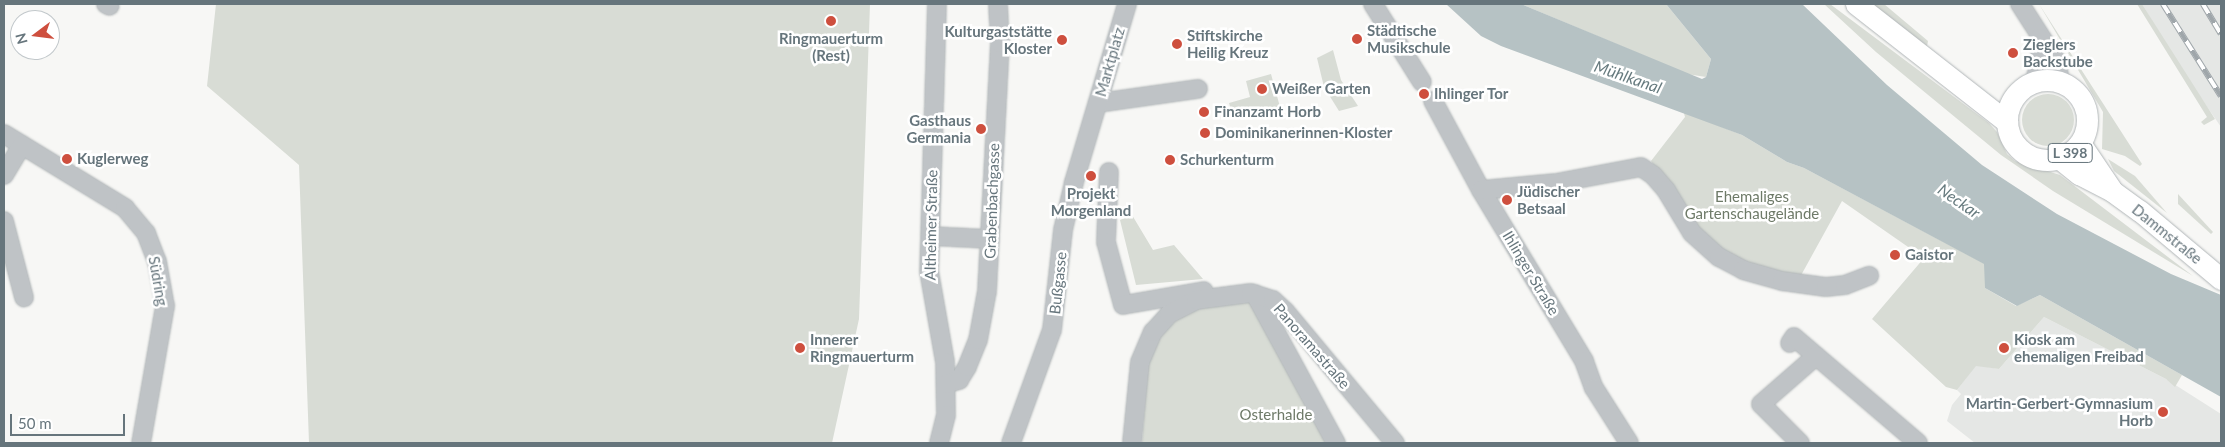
<!DOCTYPE html>
<meta charset="utf-8">
<style>
body{margin:0}
#map{position:relative;width:2225px;height:447px;overflow:hidden;background:#f7f7f5;font-family:Lato,sans-serif}
div>[style]{position:absolute}
.built>*{inset:0;background:#e5e7e5}
.green>*{inset:0;background:#d8dcd5}
.round{border-radius:50%}
.water>*{inset:0;background:#b6c2c4}
.roads{filter:drop-shadow(0 0 1px #b1b6b8) drop-shadow(0 0 1px #b1b6b8)}
.minor>*{height:18px;margin:-9px;padding:0 9px;transform-origin:9px;border-radius:9px;background:#bfc3c6}
.major>*{height:21px;margin:-10.5px;padding:0 10.5px;transform-origin:10.5px;border-radius:10.5px;background:#fff}
.major>.ring{margin:-10.5px;padding:0;box-sizing:content-box;background:none;border:21px solid #fff;border-radius:50%}
.rail>*{height:5.5px;margin-top:-2.75px;transform-origin:0;background:repeating-linear-gradient(90deg,#fff 0 11px,#9fa6aa 0 22px);box-sizing:border-box;border-block:1px solid #9fa6aa}
.dots>*{width:14px;height:14px;translate:-50% -50%;box-sizing:border-box;border:2px solid #fff;border-radius:50%}
span{translate:-50% -50%;white-space:nowrap;text-align:center;line-height:1.15;-webkit-text-stroke:5px #fff;paint-order:stroke}
.shield-label span{padding:1px 4px;background:#fff;border:1px solid;border-radius:4px;-webkit-text-stroke-width:0}
.shield-label{font-size:14px;color:#66757c;font-weight:700}
.poi-label{font-size:15px;color:#66757c;font-weight:700}
.left{translate:0 -50%;text-align:left}
.right{translate:-100% -50%;text-align:right}
.street-label{font-size:15px;color:#66757c}
.park-label{font-size:15px;color:#6e7a68}
.water-label{font-size:16px;color:#667a7e;font-style:italic}
.frame{position:absolute;inset:0;border:5px solid #66757c;pointer-events:none}
.north{position:absolute;left:10px;top:10px;width:50px;height:50px;box-sizing:border-box;background:#fff;border:1px solid #c2c8cb;border-radius:50%;rotate:255deg;font-size:14px;font-weight:700;line-height:20px;text-align:center;color:#66757c}
.north::after{content:'';display:block;margin:auto;width:18px;height:22px;background:#ce4f3e;clip-path:polygon(50% 0,100% 100%,50% 72%,0 100%)}
.scale{position:absolute;left:10px;top:414px;width:115px;height:22px;box-sizing:border-box;border:2px solid #66757c;border-top:0;padding-left:6px;font-size:15px;line-height:18px;white-space:nowrap;color:#66757c;-webkit-text-stroke:4px #fff;paint-order:stroke}
</style>
<div id="map">
<div class="built">
<i style="clip-path:polygon(2142px 4px,2221px 4px,2221px 127px,2181px 69px)"></i>
<i style="clip-path:polygon(2044px 317px,2166px 379px,2221px 414px,2221px 443px,1975px 443px,1947px 421px,1952px 405px,1961px 394px,1957px 390px,1976px 365px,1999px 369px)"></i>
</div>
<div class="green">
<i style="clip-path:polygon(216px 4px,870px 4px,859px 319px,832px 443px,309px 443px,299px 165px,207px 86px)"></i>
<i style="clip-path:polygon(1521px 4px,1666px 4px,1711px 59px,1706px 77px,1687px 74px,1694px 116px,1742px 135px,1787px 162px,1804px 168px,1985px 264px,1985px 288px,2016px 306px,2040px 295px,2182px 375px,2175px 387px,2166px 379px,2044px 317px,1999px 369px,1976px 366px,1957px 390px,1946px 387px,1872px 319px,1924px 258px,1842px 201px,1799px 279px,1745px 263px,1721px 251px,1696px 232px,1651px 161px,1685px 117px,1671px 67px)"></i>
<i style="clip-path:polygon(1824px 4px,1830px 4px,1989px 123px,1997px 132px,2007px 154px,2015px 161px,2060px 175px,2193px 276px,2053px 191px,2001px 155px,1876px 52px)"></i>
<i style="clip-path:polygon(1873px 4px,1884px 4px,1928px 41px,1927px 46px)"></i>
<i style="clip-path:polygon(2039px 4px,2142px 164px,2140px 166px,2125px 156px,2102px 149px,2103px 112px)"></i>
<i style="clip-path:polygon(2137px 4px,2142px 4px,2215px 119px,2204px 125px,2201px 122px,2207px 117px)"></i>
<i style="clip-path:polygon(1333px 50px,1341px 80px,1358px 106px,1339px 111px,1324px 87px,1317px 58px)"></i>
<i style="clip-path:polygon(1271px 74px,1280px 107px,1233px 118px,1229px 103px,1250px 97px,1246px 81px)"></i>
<i class="round" style="left:2022px;top:94px;width:52px;height:52px"></i>
<i style="clip-path:polygon(2108px 159px,2135px 176px,2167px 213px,2114px 171px)"></i>
<i style="clip-path:polygon(2178px 194px,2213px 232px,2211px 234px,2178px 204px)"></i>
<i style="clip-path:polygon(1132px 215px,1153px 250px,1174px 245px,1203px 279px,1136px 285px,1120px 220px)"></i>
<i style="clip-path:polygon(1265px 298px,1333px 443px,1142px 443px,1148px 361px,1163px 332px,1200px 300px)"></i>
</div>
<div class="water">
<i style="clip-path:polygon(1446px 4px,1521px 4px,1702px 79px,1706px 77px,1711px 59px,1666px 4px,1802px 4px,1887px 85px,1982px 165px,2057px 214px,2171px 274px,2221px 295px,2221px 397px,2040px 295px,2017px 306px,1985px 288px,1984px 264px,1804px 168px,1787px 162px,1742px 135px,1501px 46px,1481px 36px)"></i>
</div>
<div class="roads">
<div class="minor">
<i style="left:106px;top:4px;width:4px;rotate:27deg"></i>
<i style="left:937px;top:4px;width:267px;rotate:91.7deg"></i>
<i style="left:929px;top:271px;width:92px;rotate:80deg"></i>
<i style="left:945px;top:362px;width:53px;rotate:88.9deg"></i>
<i style="left:946px;top:415px;width:29px;rotate:104deg"></i>
<i style="left:1373px;top:4px;width:92px;rotate:57.9deg"></i>
<i style="left:2020px;top:4px;width:63px;rotate:57.3deg"></i>
<i style="left:2054px;top:57px;width:26px;rotate:74deg"></i>
<i style="left:2034px;top:82px;width:23px;rotate:-72deg"></i>
<i style="left:2041px;top:60px;width:22px;rotate:-95deg"></i>
<i style="left:1433px;top:101px;width:101px;rotate:61.7deg"></i>
<i style="left:1481px;top:190px;width:200px;rotate:58.9deg"></i>
<i style="left:1584px;top:361px;width:29px;rotate:70deg"></i>
<i style="left:1594px;top:388px;width:65px;rotate:57.5deg"></i>
<i style="left:1098px;top:103px;width:101px;rotate:-8deg"></i>
<i style="left:4px;top:134px;width:142px;rotate:31.4deg"></i>
<i style="left:125px;top:208px;width:33px;rotate:50deg"></i>
<i style="left:146px;top:233px;width:30px;rotate:69deg"></i>
<i style="left:157px;top:261px;width:46px;rotate:79.9deg"></i>
<i style="left:165px;top:306px;width:139px;rotate:99.9deg"></i>
<i style="left:1109px;top:172px;width:70px;rotate:92.5deg"></i>
<i style="left:1106px;top:242px;width:65px;rotate:74.9deg"></i>
<i style="left:1123px;top:305px;width:82px;rotate:-9.8deg"></i>
<i style="left:4px;top:175px;width:35px;rotate:-59deg"></i>
<i style="left:1481px;top:190px;width:75px;rotate:-5.3deg"></i>
<i style="left:1556px;top:183px;width:86px;rotate:-10.7deg"></i>
<i style="left:1641px;top:167px;width:14px;rotate:34deg"></i>
<i style="left:1653px;top:175px;width:20px;rotate:49deg"></i>
<i style="left:1666px;top:190px;width:50px;rotate:58.8deg"></i>
<i style="left:1692px;top:233px;width:36px;rotate:42deg"></i>
<i style="left:1719px;top:257px;width:27px;rotate:28deg"></i>
<i style="left:1743px;top:270px;width:41px;rotate:15.8deg"></i>
<i style="left:1782px;top:281px;width:44px;rotate:7.8deg"></i>
<i style="left:1826px;top:287px;width:19px;rotate:-6deg"></i>
<i style="left:1845px;top:285px;width:26px;rotate:-21deg"></i>
<i style="left:4px;top:221px;width:79px;rotate:75.3deg"></i>
<i style="left:930px;top:236px;width:60px;rotate:2.9deg"></i>
<i style="left:1255px;top:294px;width:170px;rotate:61.5deg"></i>
<i style="left:1790px;top:343px;width:7px;rotate:-56deg"></i>
<i style="left:1794px;top:337px;width:163px;rotate:40.5deg"></i>
<i style="left:946px;top:384px;width:14px;rotate:-17deg"></i>
<i style="left:959px;top:380px;width:15px;rotate:-58deg"></i>
<i style="left:967px;top:367px;width:29px;rotate:-68deg"></i>
<i style="left:978px;top:340px;width:50px;rotate:-79.6deg"></i>
<i style="left:987px;top:291px;width:248px;rotate:-87deg"></i>
<i style="left:1000px;top:43px;width:39px;rotate:-93deg"></i>
<i style="left:1011px;top:443px;width:120px;rotate:-70.1deg"></i>
<i style="left:1052px;top:330px;width:101px;rotate:-83.7deg"></i>
<i style="left:1063px;top:230px;width:49px;rotate:-77.1deg"></i>
<i style="left:1074px;top:182px;width:186px;rotate:-73.4deg"></i>
<i style="left:1132px;top:443px;width:81px;rotate:-84.4deg"></i>
<i style="left:1140px;top:362px;width:33px;rotate:-67deg"></i>
<i style="left:1153px;top:332px;width:24px;rotate:-48deg"></i>
<i style="left:1169px;top:314px;width:30px;rotate:-27deg"></i>
<i style="left:1196px;top:300px;width:55px;rotate:-7.3deg"></i>
<i style="left:1251px;top:293px;width:23px;rotate:18deg"></i>
<i style="left:1273px;top:300px;width:16px;rotate:43deg"></i>
<i style="left:1285px;top:311px;width:172px;rotate:50.2deg"></i>
<i style="left:1800px;top:443px;width:55px;rotate:-135deg"></i>
<i style="left:1761px;top:404px;width:73px;rotate:-41.1deg"></i>
</div>
<div class="major">
<i style="left:1856px;top:4px;width:192px;rotate:38deg"></i>
<i class="ring" style="left:2007px;top:80px;width:59px;height:59px"></i>
<i style="left:2080px;top:143px;width:55px;rotate:56deg"></i>
<i style="left:2059px;top:158px;width:26px;rotate:39deg"></i>
<i style="left:2079px;top:174px;width:37px;rotate:27deg"></i>
<i style="left:2112px;top:191px;width:34px;rotate:36deg"></i>
<i style="left:2140px;top:211px;width:106px;rotate:40deg"></i>
</div>
</div>
<div class="rail">
<i style="left:2163px;top:4px;width:109px;rotate:57.8deg"></i>
<i style="left:2203px;top:4px;width:35px;rotate:59deg"></i>
</div>
<div class="dots">
<i style="left:831px;top:21px;background:#ce4f3e"></i>
<i style="left:1357px;top:39px;background:#ce4f3e"></i>
<i style="left:1062px;top:40px;background:#ce4f3e"></i>
<i style="left:1177px;top:44px;background:#ce4f3e"></i>
<i style="left:2013px;top:53px;background:#ce4f3e"></i>
<i style="left:1262px;top:89px;background:#ce4f3e"></i>
<i style="left:1424px;top:94px;background:#ce4f3e"></i>
<i style="left:1204px;top:112px;background:#ce4f3e"></i>
<i style="left:981px;top:129px;background:#ce4f3e"></i>
<i style="left:1205px;top:133px;background:#ce4f3e"></i>
<i style="left:67px;top:159px;background:#ce4f3e"></i>
<i style="left:1170px;top:160px;background:#ce4f3e"></i>
<i style="left:1091px;top:176px;background:#ce4f3e"></i>
<i style="left:1507px;top:200px;background:#ce4f3e"></i>
<i style="left:1895px;top:255px;background:#ce4f3e"></i>
<i style="left:800px;top:348px;background:#ce4f3e"></i>
<i style="left:2004px;top:348px;background:#ce4f3e"></i>
<i style="left:2163px;top:412px;background:#ce4f3e"></i>
</div>
<div class="shield-label">
<span style="left:2070px;top:153px">L 398</span>
</div>
<div class="poi-label">
<span class="left" style="left:1367px;top:39px">Städtische<br>Musikschule</span>
<span class="right" style="left:1052px;top:40px">Kulturgaststätte<br>Kloster</span>
<span class="left" style="left:1187px;top:44px">Stiftskirche<br>Heilig Kreuz</span>
<span style="left:831px;top:47px">Ringmauerturm<br>(Rest)</span>
<span class="left" style="left:2023px;top:53px">Zieglers<br>Backstube</span>
<span class="left" style="left:1272px;top:89px">Weißer Garten</span>
<span class="left" style="left:1434px;top:94px">Ihlinger Tor</span>
<span class="left" style="left:1214px;top:112px">Finanzamt Horb</span>
<span class="right" style="left:971px;top:129px">Gasthaus<br>Germania</span>
<span class="left" style="left:1215px;top:133px">Dominikanerinnen-Kloster</span>
<span class="left" style="left:77px;top:159px">Kuglerweg</span>
<span class="left" style="left:1180px;top:160px">Schurkenturm</span>
<span class="left" style="left:1517px;top:200px">Jüdischer<br>Betsaal</span>
<span style="left:1091px;top:202px">Projekt<br>Morgenland</span>
<span class="left" style="left:1905px;top:255px">Gaistor</span>
<span class="left" style="left:810px;top:348px">Innerer<br>Ringmauerturm</span>
<span class="left" style="left:2014px;top:348px">Kiosk am<br>ehemaligen Freibad</span>
<span class="right" style="left:2153px;top:412px">Martin-Gerbert-Gymnasium<br>Horb</span>
</div>
<div class="street-label">
<span style="left:1110px;top:62px;rotate:-74deg">Marktplatz</span>
<span style="left:992px;top:201px;rotate:-88deg">Grabenbachgasse</span>
<span style="left:931px;top:225px;rotate:-89deg">Altheimer Straße</span>
<span style="left:2167px;top:234px;rotate:39deg">Dammstraße</span>
<span style="left:1531px;top:273px;rotate:59deg">Ihlinger Straße</span>
<span style="left:158px;top:281px;rotate:80deg">Südring</span>
<span style="left:1058px;top:283px;rotate:-84deg">Bußgasse</span>
<span style="left:1312px;top:346px;rotate:49deg">Panoramastraße</span>
</div>
<div class="park-label">
<span style="left:1752px;top:205px">Ehemaliges<br>Gartenschaugelände</span>
<span style="left:1276px;top:415px">Osterhalde</span>
</div>
<div class="water-label">
<span style="left:1628px;top:77px;rotate:19deg">Mühlkanal</span>
<span style="left:1959px;top:201px;rotate:35deg">Neckar</span>
</div>
<div class="frame"></div>
<div class="north">N</div>
<div class="scale">50 m</div>
</div>
